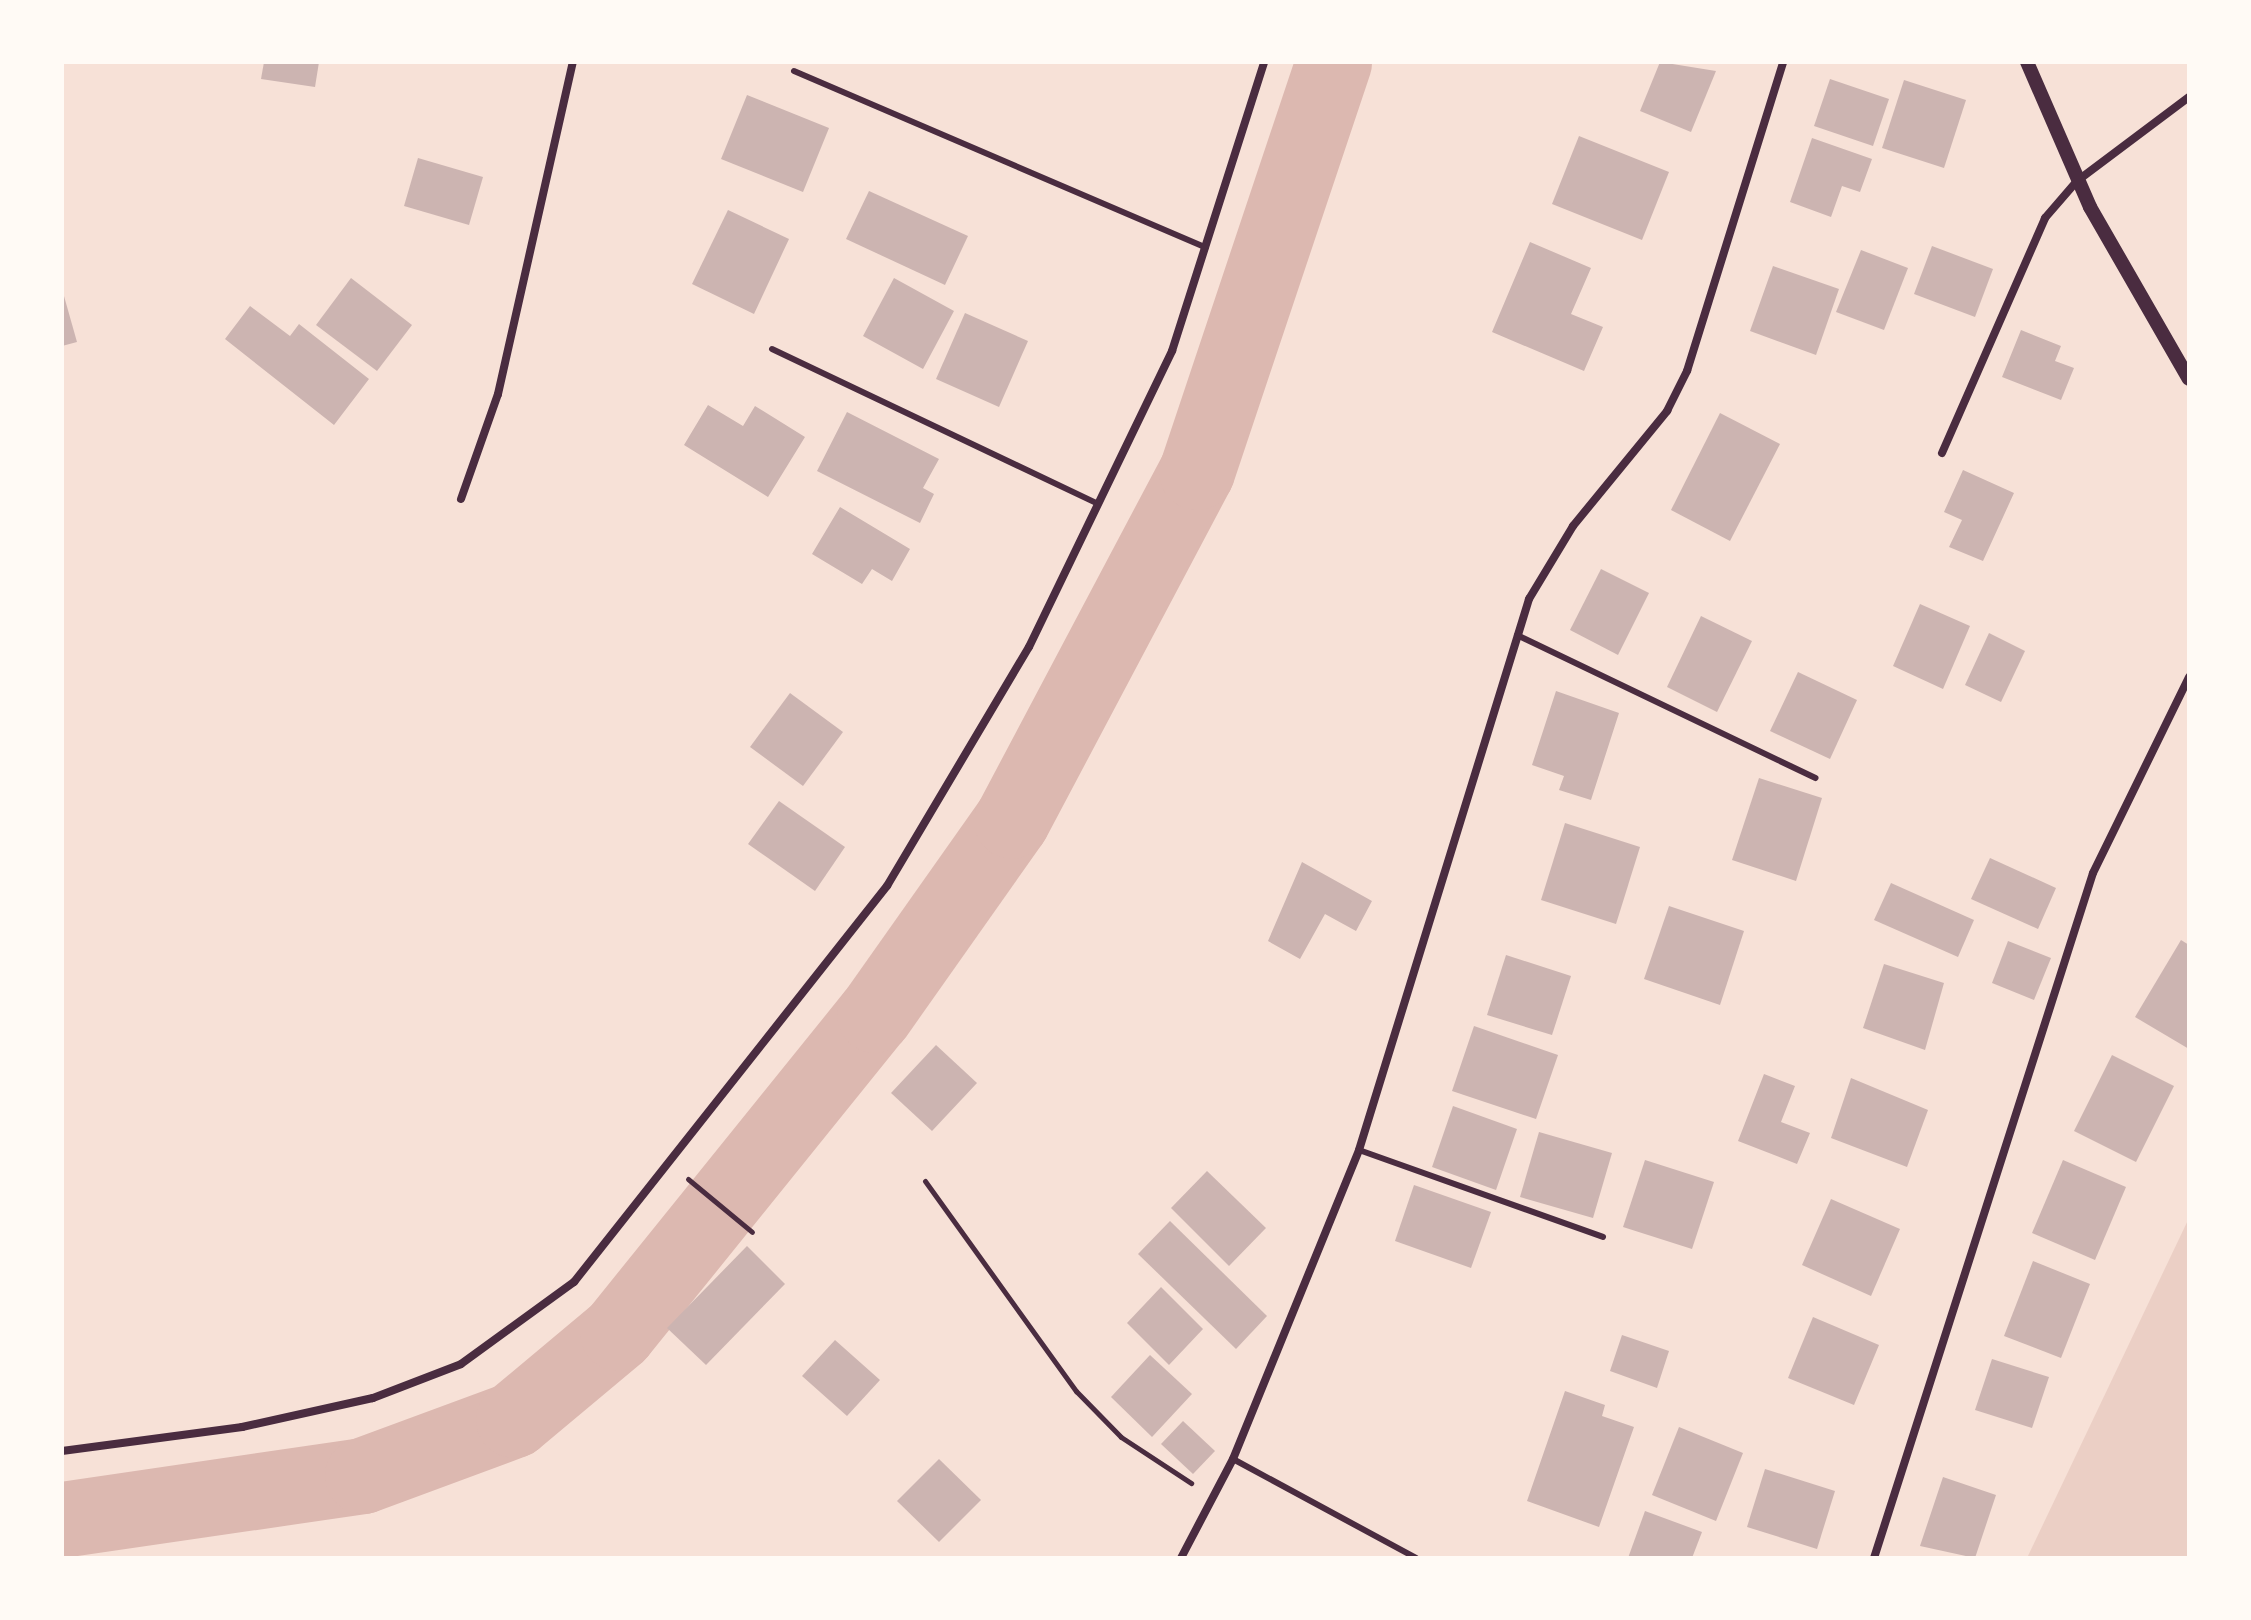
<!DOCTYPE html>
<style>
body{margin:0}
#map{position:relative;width:2251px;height:1620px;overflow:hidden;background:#f7e1d7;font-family:"PT Sans",sans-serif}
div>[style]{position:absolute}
.green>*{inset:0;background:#ebcfc5}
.river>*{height:76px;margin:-38px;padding:0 38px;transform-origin:38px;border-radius:38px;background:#dcb8b0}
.building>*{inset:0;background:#ccb4b1}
.path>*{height:5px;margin:-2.5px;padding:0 2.5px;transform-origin:2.5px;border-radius:2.5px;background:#4a2c40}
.service>*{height:6px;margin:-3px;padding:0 3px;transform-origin:3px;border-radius:3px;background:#4a2c40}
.minor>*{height:8px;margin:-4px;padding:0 4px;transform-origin:4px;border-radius:4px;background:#4a2c40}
.tertiary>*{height:14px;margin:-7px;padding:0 7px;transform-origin:7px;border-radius:7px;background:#4a2c40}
span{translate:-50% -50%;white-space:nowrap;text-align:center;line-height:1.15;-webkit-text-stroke:6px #fffaf5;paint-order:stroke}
.frame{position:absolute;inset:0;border:64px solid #fffaf5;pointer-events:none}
</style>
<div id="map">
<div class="green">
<i style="clip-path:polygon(2189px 1218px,2189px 1558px,2027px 1558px)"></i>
</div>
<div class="river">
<i style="left:62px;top:1520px;width:304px;rotate:-8.3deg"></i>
<i style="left:363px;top:1476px;width:161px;rotate:-20.3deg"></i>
<i style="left:514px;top:1420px;width:136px;rotate:-39.9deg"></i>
<i style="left:618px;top:1333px;width:409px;rotate:-51.1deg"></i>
<i style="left:875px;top:1015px;width:237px;rotate:-54.8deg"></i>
<i style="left:1012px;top:821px;width:395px;rotate:-62.1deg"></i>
<i style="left:1197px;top:472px;width:432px;rotate:-71.5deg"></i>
</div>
<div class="building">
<i style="clip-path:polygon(264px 62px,319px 62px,315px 87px,261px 79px)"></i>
<i style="clip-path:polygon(1660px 62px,1716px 71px,1691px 132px,1640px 111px)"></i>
<i style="clip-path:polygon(1830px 79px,1889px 99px,1873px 146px,1814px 126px)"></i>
<i style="clip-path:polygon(1904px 80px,1966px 100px,1944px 168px,1882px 148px)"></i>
<i style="clip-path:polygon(747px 95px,829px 128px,803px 192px,721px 159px)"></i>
<i style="clip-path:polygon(1579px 136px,1669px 172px,1642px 240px,1552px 204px)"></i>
<i style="clip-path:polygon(1812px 138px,1872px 159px,1860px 192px,1842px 186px,1831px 217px,1790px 202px)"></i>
<i style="clip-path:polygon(418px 158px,483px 177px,469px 225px,404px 206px)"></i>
<i style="clip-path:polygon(869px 191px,968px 236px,945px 285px,846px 239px)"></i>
<i style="clip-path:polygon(728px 210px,789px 239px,754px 314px,692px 284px)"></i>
<i style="clip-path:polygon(1530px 242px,1591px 268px,1571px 314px,1603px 327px,1584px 371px,1492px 332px)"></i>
<i style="clip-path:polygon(1932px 246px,1993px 269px,1975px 317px,1914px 294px)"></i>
<i style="clip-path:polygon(1861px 250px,1908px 268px,1884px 330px,1836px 312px)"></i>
<i style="clip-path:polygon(1773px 266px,1839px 289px,1816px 355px,1750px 331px)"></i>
<i style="clip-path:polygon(351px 278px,412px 325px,377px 371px,316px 325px)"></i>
<i style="clip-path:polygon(894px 278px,954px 311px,923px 369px,863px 336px)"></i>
<i style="clip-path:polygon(62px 289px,77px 342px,62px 346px)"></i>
<i style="clip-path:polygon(250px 306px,290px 336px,299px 324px,369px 379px,334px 425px,225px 339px)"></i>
<i style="clip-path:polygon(965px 313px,1028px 341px,999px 407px,936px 379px)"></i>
<i style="clip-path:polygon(2021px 330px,2061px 346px,2055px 361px,2074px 368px,2061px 400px,2002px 377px)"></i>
<i style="clip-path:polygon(708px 405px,743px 426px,755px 406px,805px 437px,768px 497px,684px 445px)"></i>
<i style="clip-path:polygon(847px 412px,939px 459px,923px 488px,934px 494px,920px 523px,817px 471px)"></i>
<i style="clip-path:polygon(1720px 413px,1780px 444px,1730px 541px,1671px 510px)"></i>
<i style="clip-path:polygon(1963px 470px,2014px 493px,1983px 561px,1949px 547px,1962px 520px,1944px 512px)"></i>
<i style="clip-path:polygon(840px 507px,910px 549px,892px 581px,872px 569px,862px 584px,812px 554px)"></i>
<i style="clip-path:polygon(1601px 569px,1649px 593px,1618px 655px,1570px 630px)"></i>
<i style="clip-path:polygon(1920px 604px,1970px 626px,1943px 689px,1893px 666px)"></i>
<i style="clip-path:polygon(1701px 616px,1752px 641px,1717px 712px,1667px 687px)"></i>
<i style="clip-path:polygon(1989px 633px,2025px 651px,2001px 702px,1965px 685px)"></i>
<i style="clip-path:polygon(1798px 672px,1857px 700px,1830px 759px,1770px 731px)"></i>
<i style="clip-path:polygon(1556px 691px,1619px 713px,1591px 800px,1559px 790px,1564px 776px,1532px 765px)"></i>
<i style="clip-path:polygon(790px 693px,843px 732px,803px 786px,750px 747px)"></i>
<i style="clip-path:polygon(1759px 778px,1822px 798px,1796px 881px,1732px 860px)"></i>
<i style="clip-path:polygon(779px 801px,845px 847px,815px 891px,748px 844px)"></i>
<i style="clip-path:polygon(1565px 823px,1640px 847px,1616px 924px,1541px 900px)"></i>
<i style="clip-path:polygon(1990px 858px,2056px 888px,2038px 929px,1971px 899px)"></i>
<i style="clip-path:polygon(1302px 862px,1372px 901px,1356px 931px,1325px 914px,1300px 959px,1268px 941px)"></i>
<i style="clip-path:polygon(1891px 883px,1974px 920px,1958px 957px,1874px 920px)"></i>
<i style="clip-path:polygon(1669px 906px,1744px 931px,1720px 1005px,1644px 979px)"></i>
<i style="clip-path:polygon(2181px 940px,2189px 945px,2189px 1049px,2135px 1017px)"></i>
<i style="clip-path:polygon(2008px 941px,2051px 958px,2034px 1000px,1992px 983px)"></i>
<i style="clip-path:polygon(1506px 955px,1571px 976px,1552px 1035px,1487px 1015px)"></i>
<i style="clip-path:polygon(1884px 964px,1944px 983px,1925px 1050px,1863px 1028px)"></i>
<i style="clip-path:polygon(1474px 1026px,1558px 1055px,1536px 1119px,1452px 1091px)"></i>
<i style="clip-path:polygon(936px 1045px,977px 1083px,932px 1131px,891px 1093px)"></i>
<i style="clip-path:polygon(2112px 1055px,2174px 1086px,2136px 1162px,2074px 1131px)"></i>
<i style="clip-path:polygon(1764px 1074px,1795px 1086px,1781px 1122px,1810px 1133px,1797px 1164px,1738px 1141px)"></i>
<i style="clip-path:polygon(1851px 1078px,1928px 1110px,1907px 1167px,1831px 1138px)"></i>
<i style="clip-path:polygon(1453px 1106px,1517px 1129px,1496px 1190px,1432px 1167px)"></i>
<i style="clip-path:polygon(1539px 1132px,1612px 1153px,1593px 1218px,1520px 1197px)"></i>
<i style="clip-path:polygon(1645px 1160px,1714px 1182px,1692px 1249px,1623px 1227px)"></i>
<i style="clip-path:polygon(2063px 1160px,2126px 1187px,2095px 1260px,2032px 1233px)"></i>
<i style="clip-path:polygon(1207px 1171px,1266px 1228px,1229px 1266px,1171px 1208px)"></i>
<i style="clip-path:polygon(1414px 1185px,1491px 1212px,1471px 1268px,1395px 1241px)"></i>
<i style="clip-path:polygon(1831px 1199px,1900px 1229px,1871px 1296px,1802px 1265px)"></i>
<i style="clip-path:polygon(1170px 1221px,1267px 1316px,1236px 1349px,1138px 1254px)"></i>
<i style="clip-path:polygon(747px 1246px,785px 1284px,706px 1365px,667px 1328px)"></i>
<i style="clip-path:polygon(2033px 1261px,2090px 1284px,2061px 1358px,2004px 1336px)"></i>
<i style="clip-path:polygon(1161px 1287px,1203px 1329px,1169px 1365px,1127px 1323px)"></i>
<i style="clip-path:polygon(1813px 1317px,1879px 1345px,1854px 1405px,1788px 1378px)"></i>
<i style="clip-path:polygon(1622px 1335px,1669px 1351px,1657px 1388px,1610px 1371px)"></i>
<i style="clip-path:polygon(835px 1340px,880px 1380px,847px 1416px,802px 1376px)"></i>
<i style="clip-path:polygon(1150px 1355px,1192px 1394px,1152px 1437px,1111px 1397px)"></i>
<i style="clip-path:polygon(1992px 1359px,2049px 1377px,2032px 1428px,1975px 1410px)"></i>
<i style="clip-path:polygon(1565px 1391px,1605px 1405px,1602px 1416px,1634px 1427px,1599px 1527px,1527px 1501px)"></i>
<i style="clip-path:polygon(1183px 1421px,1215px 1451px,1193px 1474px,1161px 1444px)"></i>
<i style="clip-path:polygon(1679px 1427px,1743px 1453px,1716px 1521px,1652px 1495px)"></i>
<i style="clip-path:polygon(939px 1459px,981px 1500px,939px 1542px,897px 1501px)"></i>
<i style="clip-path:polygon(1765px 1469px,1835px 1491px,1817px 1549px,1747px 1527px)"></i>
<i style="clip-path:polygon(1943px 1477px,1996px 1495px,1975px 1558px,1920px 1546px)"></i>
<i style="clip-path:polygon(1645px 1511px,1702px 1532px,1692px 1558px,1628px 1558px)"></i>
</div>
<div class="path">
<i style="left:688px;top:1179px;width:83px;rotate:39.6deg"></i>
<i style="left:925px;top:1181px;width:259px;rotate:54.3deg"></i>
<i style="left:1076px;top:1391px;width:64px;rotate:45.6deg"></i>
<i style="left:1121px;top:1437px;width:84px;rotate:33.3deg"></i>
</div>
<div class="service">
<i style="left:794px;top:71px;width:448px;rotate:23.2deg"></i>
<i style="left:772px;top:349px;width:361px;rotate:25.4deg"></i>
<i style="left:1517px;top:635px;width:331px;rotate:25.6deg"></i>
<i style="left:1359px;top:1150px;width:259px;rotate:19.6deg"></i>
<i style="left:1233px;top:1459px;width:208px;rotate:28.4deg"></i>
</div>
<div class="minor">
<i style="left:1942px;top:453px;width:257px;rotate:-66.3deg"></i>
<i style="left:2045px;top:218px;width:49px;rotate:-49.1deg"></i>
<i style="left:2077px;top:181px;width:140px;rotate:-36.9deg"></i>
<i style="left:461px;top:499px;width:111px;rotate:-70.6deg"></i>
<i style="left:498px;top:394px;width:340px;rotate:-77.3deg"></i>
<i style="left:62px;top:1451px;width:182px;rotate:-7.6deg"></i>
<i style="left:242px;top:1427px;width:134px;rotate:-12.5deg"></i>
<i style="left:373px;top:1398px;width:94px;rotate:-21.1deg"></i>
<i style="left:461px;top:1364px;width:140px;rotate:-36deg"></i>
<i style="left:574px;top:1282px;width:505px;rotate:-51.68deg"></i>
<i style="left:887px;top:886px;width:278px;rotate:-59.3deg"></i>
<i style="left:1029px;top:647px;width:329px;rotate:-64.2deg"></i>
<i style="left:1172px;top:351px;width:303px;rotate:-72.3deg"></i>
<i style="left:1181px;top:1558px;width:112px;rotate:-62.3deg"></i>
<i style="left:1233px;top:1459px;width:334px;rotate:-67.8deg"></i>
<i style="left:1359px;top:1150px;width:577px;rotate:-72.85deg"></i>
<i style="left:1529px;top:599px;width:85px;rotate:-58.9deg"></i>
<i style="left:1573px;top:526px;width:149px;rotate:-50.7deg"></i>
<i style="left:1667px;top:411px;width:45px;rotate:-63.4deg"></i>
<i style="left:1687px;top:371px;width:324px;rotate:-72.7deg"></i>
<i style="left:1874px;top:1558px;width:719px;rotate:-72.27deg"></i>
<i style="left:2093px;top:873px;width:218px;rotate:-63.9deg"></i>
</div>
<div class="tertiary">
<i style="left:2027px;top:62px;width:158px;rotate:66.5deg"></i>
<i style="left:2090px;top:207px;width:198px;rotate:60.1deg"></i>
</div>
<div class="frame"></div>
</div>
